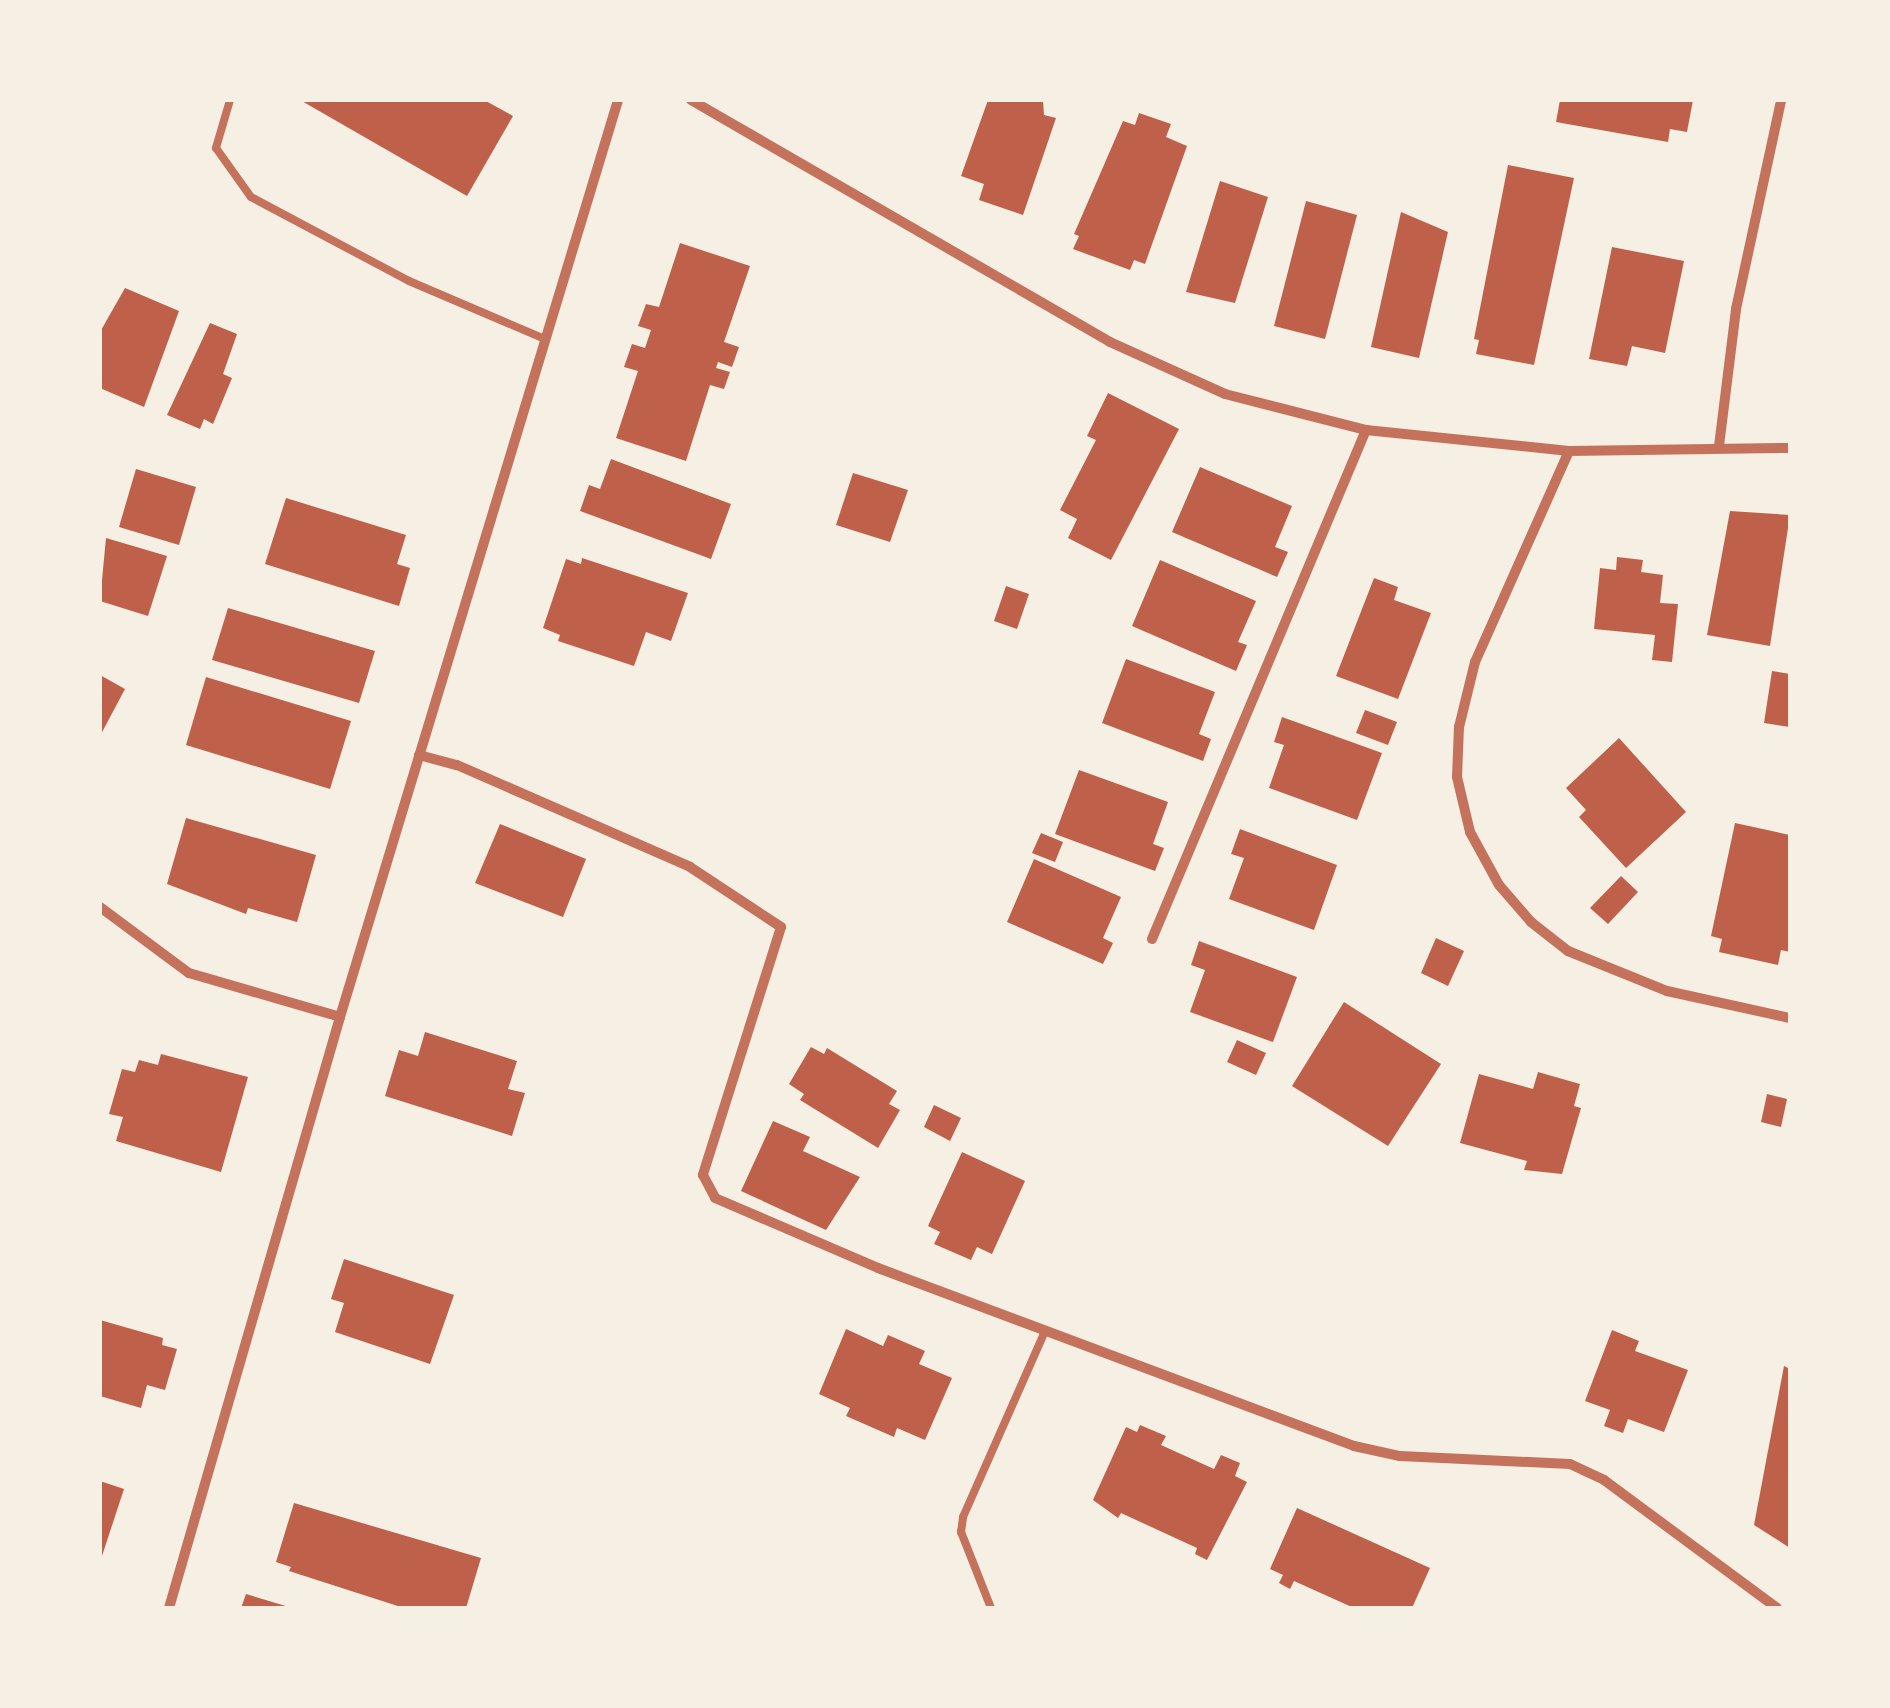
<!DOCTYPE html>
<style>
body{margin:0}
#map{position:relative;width:1890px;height:1708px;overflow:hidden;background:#f6efe4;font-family:"Source Serif 4",serif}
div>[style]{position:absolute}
.building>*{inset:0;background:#bf614a}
.service>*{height:8px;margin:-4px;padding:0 4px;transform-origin:4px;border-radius:4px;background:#c5725c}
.minor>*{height:10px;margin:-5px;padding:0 5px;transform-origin:5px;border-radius:5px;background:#c5725c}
span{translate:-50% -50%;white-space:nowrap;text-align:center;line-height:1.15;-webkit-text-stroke:10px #f6efe4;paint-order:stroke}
.frame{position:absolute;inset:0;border:102px solid #f6efe4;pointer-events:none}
</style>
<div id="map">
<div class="building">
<i style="clip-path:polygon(300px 100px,484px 100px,513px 116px,467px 196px)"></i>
<i style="clip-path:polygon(988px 100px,1043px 100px,1044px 115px,1056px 118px,1023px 215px,979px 200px,984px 184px,961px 176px)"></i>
<i style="clip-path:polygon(1560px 100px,1693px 100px,1687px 132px,1670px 129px,1668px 142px,1556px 122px)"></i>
<i style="clip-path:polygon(1139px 113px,1171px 124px,1166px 137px,1187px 146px,1145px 264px,1134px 260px,1130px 270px,1073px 249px,1079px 236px,1074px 234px,1123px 121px,1135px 125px)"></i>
<i style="clip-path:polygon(1508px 165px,1574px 178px,1534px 365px,1476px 354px,1479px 340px,1474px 339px)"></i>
<i style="clip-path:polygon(1220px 181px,1268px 197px,1235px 303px,1186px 292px)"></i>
<i style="clip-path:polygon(1306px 201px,1357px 215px,1325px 339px,1274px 326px)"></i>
<i style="clip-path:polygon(1401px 212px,1448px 232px,1419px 358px,1371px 347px)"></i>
<i style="clip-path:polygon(680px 243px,750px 266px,724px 342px,739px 347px,732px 367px,718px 362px,716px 368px,730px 372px,724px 389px,710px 385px,686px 461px,616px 438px,638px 371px,624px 367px,632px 344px,645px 348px,651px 330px,638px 326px,646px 304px,659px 307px)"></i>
<i style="clip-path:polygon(1612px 247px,1684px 261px,1665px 353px,1632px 346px,1627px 366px,1589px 359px)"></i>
<i style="clip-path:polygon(125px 288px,179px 311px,144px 407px,100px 388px,100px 332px)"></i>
<i style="clip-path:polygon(210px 323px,237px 334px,223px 374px,232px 378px,213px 424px,204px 419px,200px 429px,167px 415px)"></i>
<i style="clip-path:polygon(1108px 393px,1179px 429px,1111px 560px,1068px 538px,1077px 519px,1060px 510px,1096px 440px,1087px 436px)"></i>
<i style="clip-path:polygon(611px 459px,731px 504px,711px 559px,580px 511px,589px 485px,600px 489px)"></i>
<i style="clip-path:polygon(1200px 467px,1292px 506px,1275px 547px,1288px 552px,1277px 577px,1172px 532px)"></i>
<i style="clip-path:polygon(136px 469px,196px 487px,179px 545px,119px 527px)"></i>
<i style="clip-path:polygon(853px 473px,908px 490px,890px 542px,836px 525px)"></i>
<i style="clip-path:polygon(286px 498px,406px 535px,397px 564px,410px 568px,399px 606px,265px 564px)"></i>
<i style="clip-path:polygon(1730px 511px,1790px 515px,1770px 646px,1707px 635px)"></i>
<i style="clip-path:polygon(106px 538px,167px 556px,148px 616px,100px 601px)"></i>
<i style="clip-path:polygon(1617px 557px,1643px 560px,1641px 572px,1663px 575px,1660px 603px,1678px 604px,1672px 662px,1652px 660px,1655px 635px,1594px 629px,1600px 568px,1616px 570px)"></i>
<i style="clip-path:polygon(582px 558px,688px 593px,671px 641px,646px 632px,634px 666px,558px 641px,560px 635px,543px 628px,566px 559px,581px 564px)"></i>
<i style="clip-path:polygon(1160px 560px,1256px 601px,1238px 642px,1247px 645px,1236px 671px,1132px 626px)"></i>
<i style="clip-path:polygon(1374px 578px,1398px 587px,1394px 600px,1431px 613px,1398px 699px,1336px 676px)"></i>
<i style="clip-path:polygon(1006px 586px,1029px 594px,1017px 629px,994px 621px)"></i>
<i style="clip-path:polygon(228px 608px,375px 651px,359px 703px,212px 660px)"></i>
<i style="clip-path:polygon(1126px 659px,1215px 692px,1199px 734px,1211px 739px,1203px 761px,1102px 723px)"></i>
<i style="clip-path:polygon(1772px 671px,1790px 674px,1790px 727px,1764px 723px)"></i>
<i style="clip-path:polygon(100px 675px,125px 689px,100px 736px)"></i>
<i style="clip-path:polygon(206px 677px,351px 721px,330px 789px,186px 745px)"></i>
<i style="clip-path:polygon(1365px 710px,1397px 722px,1388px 745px,1356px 733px)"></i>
<i style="clip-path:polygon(1282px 717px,1382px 753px,1357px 820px,1269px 788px,1284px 745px,1274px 742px)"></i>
<i style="clip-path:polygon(1619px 738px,1686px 812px,1626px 868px,1579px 817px,1586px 810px,1566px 788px)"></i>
<i style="clip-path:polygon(1079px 770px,1168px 802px,1153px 844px,1164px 848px,1155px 871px,1055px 834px)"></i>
<i style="clip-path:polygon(186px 818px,316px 855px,297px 922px,248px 908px,246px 914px,167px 884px)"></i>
<i style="clip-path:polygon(1735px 823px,1790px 835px,1790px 952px,1781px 950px,1778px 965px,1719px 952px,1722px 939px,1711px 936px)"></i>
<i style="clip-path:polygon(500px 824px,586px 859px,563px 917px,475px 883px)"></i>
<i style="clip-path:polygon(1240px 829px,1337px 865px,1314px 930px,1229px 899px,1244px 858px,1231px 854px)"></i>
<i style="clip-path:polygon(1041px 833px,1063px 842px,1055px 862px,1032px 853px)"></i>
<i style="clip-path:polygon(1034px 859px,1121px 897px,1103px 938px,1113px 943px,1103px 964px,1007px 922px)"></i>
<i style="clip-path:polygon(1621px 876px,1638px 892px,1608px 924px,1590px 908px)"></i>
<i style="clip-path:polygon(1436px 938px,1464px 951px,1448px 986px,1421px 973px)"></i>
<i style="clip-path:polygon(1199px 941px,1297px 977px,1273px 1042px,1190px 1012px,1205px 970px,1191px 965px)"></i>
<i style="clip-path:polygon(1344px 1002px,1441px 1064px,1388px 1146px,1292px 1086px)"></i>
<i style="clip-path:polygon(425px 1032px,517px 1061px,508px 1089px,525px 1093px,512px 1136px,385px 1096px,399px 1050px,418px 1056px)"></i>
<i style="clip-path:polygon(1237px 1040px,1266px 1053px,1256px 1075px,1227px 1062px)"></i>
<i style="clip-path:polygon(811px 1047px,824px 1054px,827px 1048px,897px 1091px,889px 1104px,900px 1110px,878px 1148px,800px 1100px,804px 1094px,789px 1084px)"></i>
<i style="clip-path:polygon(161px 1054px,248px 1077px,221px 1172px,116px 1141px,123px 1117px,109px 1114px,122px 1069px,135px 1072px,139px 1060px,158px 1065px)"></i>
<i style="clip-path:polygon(1538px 1072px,1580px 1084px,1574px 1106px,1581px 1108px,1562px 1174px,1524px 1170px,1527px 1161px,1460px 1143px,1479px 1074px,1533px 1089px)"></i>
<i style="clip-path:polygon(1767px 1094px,1787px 1099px,1781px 1127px,1761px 1122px)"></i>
<i style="clip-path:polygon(934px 1105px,961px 1118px,950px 1141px,924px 1127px)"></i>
<i style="clip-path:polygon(773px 1121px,810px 1137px,803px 1151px,860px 1177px,826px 1230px,741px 1191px)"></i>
<i style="clip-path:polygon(962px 1152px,1025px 1181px,992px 1254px,977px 1247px,971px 1260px,934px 1244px,940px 1232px,928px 1226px)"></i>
<i style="clip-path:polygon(344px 1259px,454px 1295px,430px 1364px,335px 1332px,344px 1303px,331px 1299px)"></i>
<i style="clip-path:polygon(100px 1320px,163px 1338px,162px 1345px,177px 1349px,165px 1390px,147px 1385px,141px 1408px,100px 1396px)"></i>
<i style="clip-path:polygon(846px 1329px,883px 1346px,888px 1335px,925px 1351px,919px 1364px,952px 1378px,925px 1440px,897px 1428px,894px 1437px,846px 1416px,850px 1408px,819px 1394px)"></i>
<i style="clip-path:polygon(1612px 1330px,1639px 1341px,1635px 1351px,1688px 1370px,1664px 1432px,1628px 1419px,1623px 1433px,1604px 1426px,1610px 1410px,1585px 1401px)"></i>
<i style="clip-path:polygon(1784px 1366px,1790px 1369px,1790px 1548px,1754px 1525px)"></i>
<i style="clip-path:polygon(1140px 1425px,1166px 1436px,1161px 1445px,1214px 1469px,1221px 1455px,1240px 1463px,1235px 1476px,1247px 1482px,1207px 1560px,1195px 1554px,1197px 1548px,1121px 1513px,1118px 1518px,1093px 1500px,1126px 1427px,1137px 1432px)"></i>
<i style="clip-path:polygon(100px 1481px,124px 1489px,101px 1559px,100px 1559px)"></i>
<i style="clip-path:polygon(294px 1503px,481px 1558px,466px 1608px,404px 1608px,289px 1571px,291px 1567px,276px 1562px)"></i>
<i style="clip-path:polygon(1297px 1508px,1430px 1568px,1412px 1608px,1354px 1608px,1294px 1581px,1290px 1589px,1279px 1583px,1283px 1575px,1270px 1569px)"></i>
<i style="clip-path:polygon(246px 1594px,289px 1607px,288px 1608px,241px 1608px)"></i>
</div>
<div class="service">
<i style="left:230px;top:100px;width:50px;rotate:106.3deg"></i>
<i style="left:216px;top:148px;width:60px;rotate:54.5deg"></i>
<i style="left:251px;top:197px;width:179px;rotate:28deg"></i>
<i style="left:409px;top:281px;width:148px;rotate:23.1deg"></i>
<i style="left:991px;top:1608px;width:82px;rotate:-111.5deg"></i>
<i style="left:961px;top:1532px;width:15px;rotate:-82deg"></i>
<i style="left:963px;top:1517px;width:203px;rotate:-66.2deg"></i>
</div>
<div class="minor">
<i style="left:691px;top:100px;width:484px;rotate:30deg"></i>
<i style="left:1110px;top:342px;width:126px;rotate:24.3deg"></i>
<i style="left:1225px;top:394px;width:146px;rotate:14.3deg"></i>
<i style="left:1366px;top:430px;width:204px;rotate:5.9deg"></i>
<i style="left:1569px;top:451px;width:221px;rotate:-0.8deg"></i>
<i style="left:1719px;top:446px;width:138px;rotate:-82.9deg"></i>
<i style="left:1736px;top:309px;width:214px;rotate:-77.8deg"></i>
<i style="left:1569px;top:451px;width:231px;rotate:114deg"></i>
<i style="left:1475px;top:662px;width:67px;rotate:103.8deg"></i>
<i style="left:1459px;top:727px;width:50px;rotate:92.3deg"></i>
<i style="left:1457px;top:777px;width:57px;rotate:76.7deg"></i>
<i style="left:1470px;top:832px;width:60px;rotate:61.3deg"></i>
<i style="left:1499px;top:885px;width:49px;rotate:49.1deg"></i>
<i style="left:1531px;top:922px;width:47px;rotate:38.1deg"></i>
<i style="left:1568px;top:951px;width:107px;rotate:22deg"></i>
<i style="left:1667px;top:991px;width:126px;rotate:12.4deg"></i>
<i style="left:419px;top:755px;width:39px;rotate:15deg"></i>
<i style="left:457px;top:765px;width:254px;rotate:23.6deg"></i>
<i style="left:690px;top:867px;width:109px;rotate:33.4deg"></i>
<i style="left:781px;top:927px;width:260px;rotate:107.5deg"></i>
<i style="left:703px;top:1175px;width:26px;rotate:62deg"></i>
<i style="left:715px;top:1198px;width:177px;rotate:23.2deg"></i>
<i style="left:878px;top:1268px;width:508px;rotate:20.5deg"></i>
<i style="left:1354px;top:1446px;width:47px;rotate:12.3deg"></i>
<i style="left:1400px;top:1456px;width:170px;rotate:2.7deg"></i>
<i style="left:1570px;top:1464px;width:38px;rotate:25deg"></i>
<i style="left:1604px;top:1480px;width:215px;rotate:36.5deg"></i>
<i style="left:100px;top:907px;width:111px;rotate:36.6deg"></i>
<i style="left:189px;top:973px;width:157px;rotate:16.2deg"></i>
<i style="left:1152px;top:939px;width:552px;rotate:-67.2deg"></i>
<i style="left:169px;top:1608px;width:615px;rotate:-73.86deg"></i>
<i style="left:340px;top:1017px;width:958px;rotate:-73.13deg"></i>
</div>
<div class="frame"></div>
</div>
